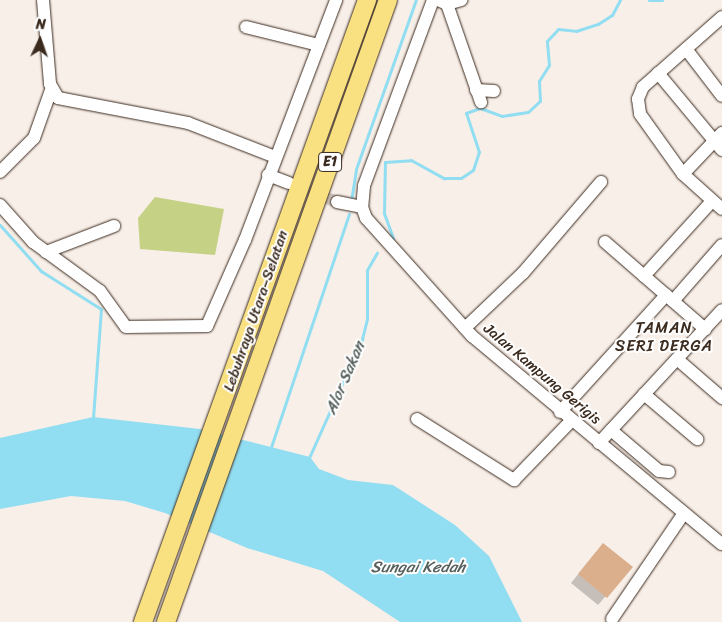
<!DOCTYPE html>
<meta charset="utf-8">
<style>
body{margin:0}
#map{position:relative;width:722px;height:622px;overflow:hidden;background:#f8efe8;font-family:Sriracha,sans-serif}
div>[style]{position:absolute}
.green>*{inset:0;background:#c5d185}
.water>*{inset:0;background:#91ddf1}
.shadow>*{inset:0;background:#0003}
.stream>*{height:3px;margin:-1.5px;padding:0 1.5px;transform-origin:1.5px;border-radius:1.5px;background:#91ddf1}
.building>*{inset:0;background:#dbaf8c}
.minor-tunnel>*{height:12px;margin-top:-6px;transform-origin:0;background:repeating-linear-gradient(90deg,#d2c8c0 0 12px,transparent 0 18px)}
.roads{filter:drop-shadow(0 0 1px #3b2a1e) drop-shadow(0 0 1px #3b2a1e)}
.minor>*{height:12px;margin:-6px;padding:0 6px;transform-origin:6px;border-radius:6px;background:#fff}
.highway>*{height:18px;margin:-9px;padding:0 9px;transform-origin:9px;border-radius:9px;background:#f9e181}
span{translate:-50% -50%;white-space:nowrap;text-align:center;line-height:1.15;-webkit-text-stroke:4px #fff;paint-order:stroke}
.shield-label span{padding:1px 4px;background:#fff;border:1px solid;border-radius:4px;-webkit-text-stroke-width:0}
.shield-label{font-size:14px;color:#3b2a1e;font-weight:700}
.street-label{font-size:15px;color:#3b2a1e}
.neighbourhood-label{font-size:16px;color:#3b2a1e;letter-spacing:1px}
.water-label{font-size:16px;color:#55605d;font-style:italic}
.north{position:absolute;left:15px;top:15px;width:50px;height:50px;-webkit-text-stroke:4px #fff;paint-order:stroke;rotate:3deg;font-size:14px;font-weight:700;line-height:20px;text-align:center;color:#3b2a1e}
.north::after{content:'';display:block;margin:auto;width:18px;height:22px;background:#3b2a1e;clip-path:polygon(50% 0,100% 100%,50% 72%,0 100%)}
</style>
<div id="map">
<div class="green">
<i style="clip-path:polygon(155px 197px,224px 209px,215px 255px,140px 249px,138px 218px)"></i>
</div>
<div class="water">
<i style="clip-path:polygon(93px 417px,200px 429px,310px 457px,319px 469px,348px 480px,393px 485px,455px 525px,489px 556px,522px 622px,400px 622px,323px 571px,247px 548px,165px 513px,125px 501px,71px 496px,0 509px,0 438px)"></i>
</div>
<div class="shadow">
<i style="clip-path:polygon(596px 552px,631px 567px,598px 605px,571px 583px)"></i>
</div>
<div class="stream">
<i style="left:649px;top:0;width:13px"></i>
<i style="left:351px;top:201px;width:32px;rotate:-81deg"></i>
<i style="left:356px;top:169px;width:179px;rotate:-70.5deg"></i>
<i style="left:0;top:225px;width:62px;rotate:48.3deg"></i>
<i style="left:41px;top:271px;width:71px;rotate:32.3deg"></i>
<i style="left:101px;top:309px;width:108px;rotate:94.2deg"></i>
<i style="left:393px;top:238px;width:27px;rotate:-110deg"></i>
<i style="left:384px;top:213px;width:51px;rotate:-88.9deg"></i>
<i style="left:385px;top:162px;width:26px;rotate:-4deg"></i>
<i style="left:411px;top:160px;width:38px;rotate:29deg"></i>
<i style="left:444px;top:178px;width:17px"></i>
<i style="left:461px;top:178px;width:14px;rotate:-34deg"></i>
<i style="left:473px;top:170px;width:19px;rotate:-72deg"></i>
<i style="left:479px;top:152px;width:41px;rotate:-108.4deg"></i>
<i style="left:466px;top:113px;width:15px;rotate:-20deg"></i>
<i style="left:480px;top:108px;width:23px;rotate:20deg"></i>
<i style="left:502px;top:116px;width:26px;rotate:-9deg"></i>
<i style="left:528px;top:112px;width:16px;rotate:-43deg"></i>
<i style="left:540px;top:101px;width:20px;rotate:-93deg"></i>
<i style="left:539px;top:81px;width:19px;rotate:-58deg"></i>
<i style="left:549px;top:65px;width:24px;rotate:-95deg"></i>
<i style="left:547px;top:41px;width:16px;rotate:-47deg"></i>
<i style="left:558px;top:29px;width:18px;rotate:6deg"></i>
<i style="left:576px;top:31px;width:23px;rotate:-18deg"></i>
<i style="left:598px;top:24px;width:17px;rotate:-33deg"></i>
<i style="left:612px;top:15px;width:17px;rotate:-62deg"></i>
<i style="left:270px;top:450px;width:249px;rotate:-71.5deg"></i>
<i style="left:308px;top:460px;width:133px;rotate:-65.9deg"></i>
<i style="left:362px;top:339px;width:21px;rotate:-76deg"></i>
<i style="left:367px;top:319px;width:49px;rotate:-90deg"></i>
<i style="left:367px;top:270px;width:20px;rotate:-60deg"></i>
</div>
<div class="building">
<i style="clip-path:polygon(603px 543px,633px 567px,607px 598px,578px 574px)"></i>
</div>
<div class="minor-tunnel">
<i style="left:292px;top:184px;width:48px;rotate:21.8deg"></i>
</div>
<div class="roads">
<div class="minor">
<i style="left:43px;top:0;width:84px;rotate:85.2deg"></i>
<i style="left:50px;top:84px;width:16px;rotate:60deg"></i>
<i style="left:58px;top:98px;width:132px;rotate:10.9deg"></i>
<i style="left:188px;top:123px;width:93px;rotate:21.3deg"></i>
<i style="left:433px;top:0;width:198px;rotate:110.4deg"></i>
<i style="left:364px;top:186px;width:21px;rotate:95deg"></i>
<i style="left:362px;top:207px;width:12px;rotate:70deg"></i>
<i style="left:366px;top:218px;width:159px;rotate:48.1deg"></i>
<i style="left:472px;top:336px;width:325px;rotate:39.8deg"></i>
<i style="left:438px;top:0;width:10px;rotate:24deg"></i>
<i style="left:447px;top:4px;width:104px;rotate:70.9deg"></i>
<i style="left:447px;top:4px;width:15px;rotate:-16deg"></i>
<i style="left:722px;top:17px;width:106px;rotate:138.5deg"></i>
<i style="left:643px;top:87px;width:13px;rotate:113deg"></i>
<i style="left:638px;top:99px;width:15px;rotate:82deg"></i>
<i style="left:640px;top:114px;width:74px;rotate:54.4deg"></i>
<i style="left:683px;top:174px;width:52px;rotate:41.9deg"></i>
<i style="left:246px;top:27px;width:75px;rotate:13.9deg"></i>
<i style="left:686px;top:49px;width:59px;rotate:52.5deg"></i>
<i style="left:658px;top:73px;width:100px;rotate:50.3deg"></i>
<i style="left:476px;top:90px;width:18px;rotate:3deg"></i>
<i style="left:0;top:172px;width:48px;rotate:-45deg"></i>
<i style="left:34px;top:138px;width:51px;rotate:-70.5deg"></i>
<i style="left:683px;top:174px;width:57px;rotate:-46.4deg"></i>
<i style="left:268px;top:175px;width:22px;rotate:21deg"></i>
<i style="left:337px;top:202px;width:25px;rotate:11deg"></i>
<i style="left:0;top:205px;width:50px;rotate:48.3deg"></i>
<i style="left:33px;top:242px;width:83px;rotate:36.2deg"></i>
<i style="left:100px;top:291px;width:44px;rotate:54.2deg"></i>
<i style="left:126px;top:327px;width:81px;rotate:-0.7deg"></i>
<i style="left:207px;top:326px;width:94px;rotate:-66.2deg"></i>
<i style="left:245px;top:240px;width:257px;rotate:-69.2deg"></i>
<i style="left:605px;top:242px;width:133px;rotate:41deg"></i>
<i style="left:46px;top:252px;width:73px;rotate:-20.9deg"></i>
<i style="left:644px;top:276px;width:101px;rotate:-47.8deg"></i>
<i style="left:673px;top:301px;width:74px;rotate:-48.8deg"></i>
<i style="left:465px;top:328px;width:80px;rotate:-43.5deg"></i>
<i style="left:523px;top:273px;width:120px;rotate:-49.4deg"></i>
<i style="left:677px;top:359px;width:60px;rotate:40.9deg"></i>
<i style="left:644px;top:394px;width:70px;rotate:40.3deg"></i>
<i style="left:560px;top:412px;width:158px;rotate:-47.8deg"></i>
<i style="left:417px;top:419px;width:115px;rotate:32.2deg"></i>
<i style="left:514px;top:480px;width:82px;rotate:-46deg"></i>
<i style="left:611px;top:430px;width:63px;rotate:40.5deg"></i>
<i style="left:659px;top:471px;width:10px;rotate:6deg"></i>
<i style="left:599px;top:443px;width:181px;rotate:-47.2deg"></i>
<i style="left:612px;top:619px;width:128px;rotate:-55.8deg"></i>
</div>
<div class="highway">
<i style="left:143px;top:622px;width:661px;rotate:-70.19deg"></i>
<i style="left:166px;top:622px;width:660px;rotate:-70.36deg"></i>
</div>
</div>
<div class="shield-label">
<span style="left:330px;top:162px">E1</span>
</div>
<div class="street-label">
<span style="left:256px;top:311px;rotate:-71deg">Lebuhraya Utara–Selatan</span>
<span style="left:542px;top:374px;rotate:40deg">Jalan Kampung Gerigis</span>
</div>
<div class="neighbourhood-label">
<span style="left:664px;top:337px">TAMAN<br>SERI DERGA</span>
</div>
<div class="water-label">
<span style="left:345px;top:378px;rotate:-67deg">Alor Sakan</span>
<span style="left:418px;top:567px">Sungai Kedah</span>
</div>
<div class="north">N</div>
</div>
